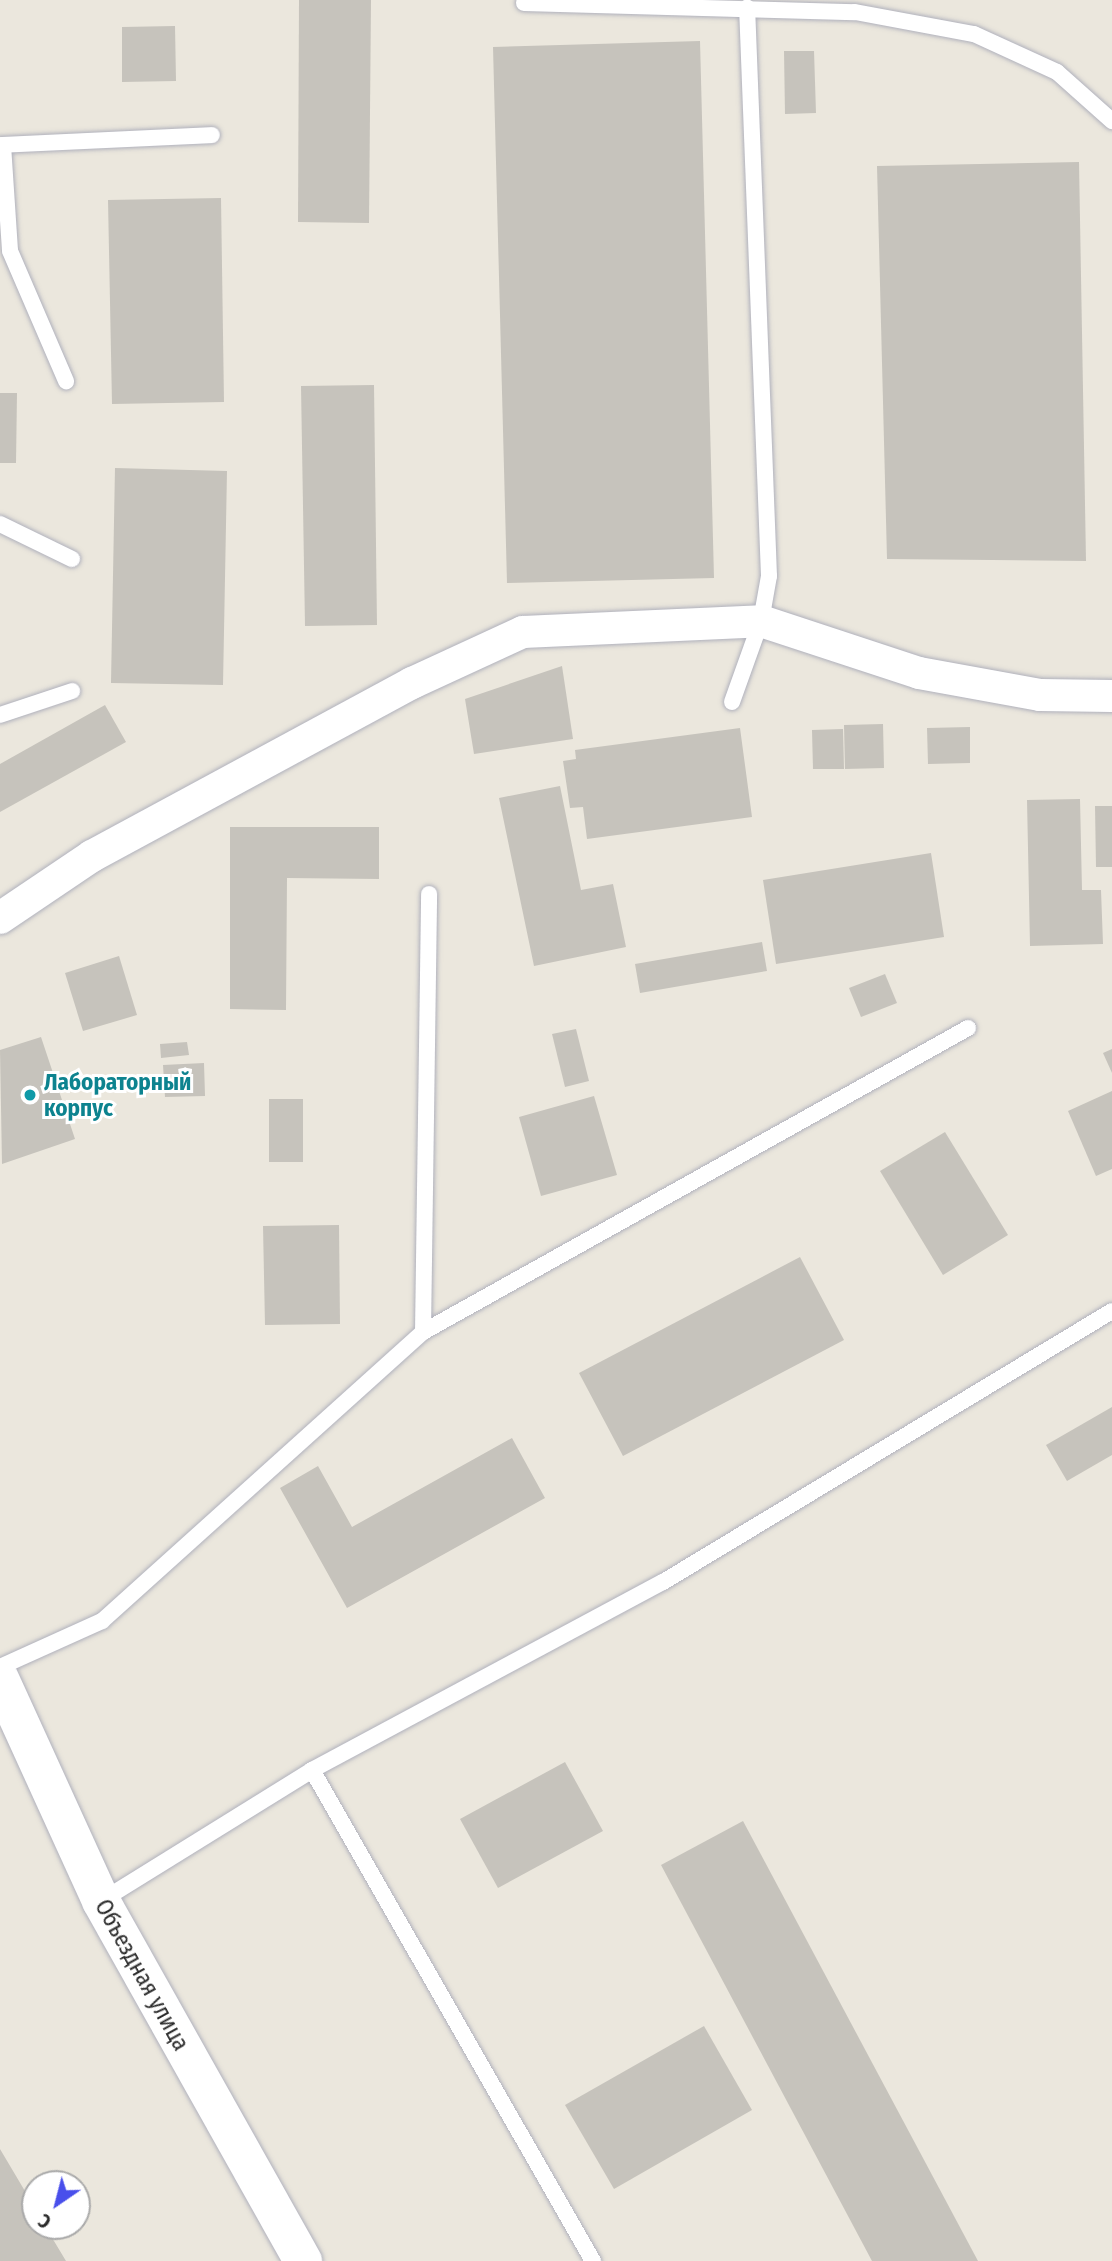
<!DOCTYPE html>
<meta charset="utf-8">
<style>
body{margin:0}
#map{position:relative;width:1112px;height:2261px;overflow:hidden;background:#ebe7dd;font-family:"Fira Sans Condensed",sans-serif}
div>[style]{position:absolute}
.building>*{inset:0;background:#c6c3bc}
.roads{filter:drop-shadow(0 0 2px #b0b1bc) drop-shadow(0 0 2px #b0b1bc)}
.service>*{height:16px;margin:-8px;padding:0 8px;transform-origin:8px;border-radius:8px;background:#fff}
.minor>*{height:32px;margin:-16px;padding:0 16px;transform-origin:16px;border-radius:16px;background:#fff}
.secondary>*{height:38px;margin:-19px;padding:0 19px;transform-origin:19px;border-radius:19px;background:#fff}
.dots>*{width:19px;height:19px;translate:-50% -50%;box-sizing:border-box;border:4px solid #fff;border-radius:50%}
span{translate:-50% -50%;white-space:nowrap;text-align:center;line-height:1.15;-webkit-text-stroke:6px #fff;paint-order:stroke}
.culture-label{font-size:23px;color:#0d838f;font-weight:700}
.left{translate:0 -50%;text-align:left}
.street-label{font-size:23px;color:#2a2a2a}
.north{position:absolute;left:21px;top:2170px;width:70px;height:70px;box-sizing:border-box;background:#fff;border:2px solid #aaa;border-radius:50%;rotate:215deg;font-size:19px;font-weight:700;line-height:28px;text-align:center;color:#2a2a2a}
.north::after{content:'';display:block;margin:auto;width:24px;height:32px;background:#494feb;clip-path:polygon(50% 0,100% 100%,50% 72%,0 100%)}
</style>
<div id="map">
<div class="building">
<i style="clip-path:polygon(299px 0,371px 0,369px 223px,298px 222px)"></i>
<i style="clip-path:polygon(175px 26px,176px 81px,122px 82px,122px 27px)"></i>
<i style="clip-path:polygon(700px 41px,714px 578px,507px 583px,493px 47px)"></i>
<i style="clip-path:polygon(784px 51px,814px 51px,816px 113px,785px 114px)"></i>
<i style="clip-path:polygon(1079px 162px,1086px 561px,887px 559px,877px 166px)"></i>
<i style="clip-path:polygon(221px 198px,224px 402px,112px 404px,108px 200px)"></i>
<i style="clip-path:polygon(374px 385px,377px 625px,305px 626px,301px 386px)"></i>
<i style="clip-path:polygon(0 393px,17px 393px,16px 463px,0 463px)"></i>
<i style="clip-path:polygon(115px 468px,227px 471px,223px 685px,111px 683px)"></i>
<i style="clip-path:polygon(562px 666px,573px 739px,474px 754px,465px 699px)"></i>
<i style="clip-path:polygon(105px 705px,126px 742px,0 812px,0 764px)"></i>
<i style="clip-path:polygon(883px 724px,884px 768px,845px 769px,844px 725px)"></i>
<i style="clip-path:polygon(970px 727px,970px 763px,928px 764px,927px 728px)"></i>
<i style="clip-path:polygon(740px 728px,752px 817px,587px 839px,583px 807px,570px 808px,563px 761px,576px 759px,575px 750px)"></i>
<i style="clip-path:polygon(843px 729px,844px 769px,813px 769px,812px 730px)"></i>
<i style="clip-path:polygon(560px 786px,581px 890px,613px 884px,626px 947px,534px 966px,499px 798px)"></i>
<i style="clip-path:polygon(1080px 799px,1082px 890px,1101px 890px,1103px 944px,1030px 946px,1027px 800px)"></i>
<i style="clip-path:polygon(1095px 806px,1112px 806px,1112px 867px,1096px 867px)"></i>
<i style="clip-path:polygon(230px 827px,379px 827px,379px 879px,287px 878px,286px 1010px,230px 1009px)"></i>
<i style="clip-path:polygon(931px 853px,944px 937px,776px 964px,763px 880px)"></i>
<i style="clip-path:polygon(762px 942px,767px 971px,640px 993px,635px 964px)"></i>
<i style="clip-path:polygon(119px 956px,137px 1015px,83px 1031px,65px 973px)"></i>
<i style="clip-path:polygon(885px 974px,897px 1003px,861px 1017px,849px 988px)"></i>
<i style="clip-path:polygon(576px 1029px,589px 1081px,565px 1087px,552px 1034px)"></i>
<i style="clip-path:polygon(41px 1037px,75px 1139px,2px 1164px,0 1050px)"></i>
<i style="clip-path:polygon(187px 1042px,189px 1055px,161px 1058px,160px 1044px)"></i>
<i style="clip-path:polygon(1112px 1049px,1112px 1073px,1103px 1053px)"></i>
<i style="clip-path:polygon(204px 1063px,205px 1096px,165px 1097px,163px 1065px)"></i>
<i style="clip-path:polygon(1112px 1091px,1112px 1169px,1096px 1176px,1068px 1111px)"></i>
<i style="clip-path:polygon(594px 1096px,617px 1175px,541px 1196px,519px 1117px)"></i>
<i style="clip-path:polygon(269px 1099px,303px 1099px,303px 1162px,269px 1162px)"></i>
<i style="clip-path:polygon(945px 1132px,1008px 1235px,943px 1275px,880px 1171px)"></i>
<i style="clip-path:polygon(339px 1225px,340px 1324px,265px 1325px,263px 1226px)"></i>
<i style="clip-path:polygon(800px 1257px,844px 1340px,623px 1456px,579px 1373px)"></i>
<i style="clip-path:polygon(1112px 1407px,1112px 1455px,1067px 1481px,1046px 1445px)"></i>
<i style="clip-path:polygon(512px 1438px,545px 1498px,347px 1608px,280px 1488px,318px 1466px,352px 1527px)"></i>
<i style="clip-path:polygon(565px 1762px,603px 1831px,498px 1888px,460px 1819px)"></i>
<i style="clip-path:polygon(743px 1821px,978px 2261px,872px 2261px,661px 1865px)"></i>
<i style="clip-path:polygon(704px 2026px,752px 2110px,614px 2189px,565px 2105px)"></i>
<i style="clip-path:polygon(0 2149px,35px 2208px,35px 2226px,45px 2226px,66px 2261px,0 2261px)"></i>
</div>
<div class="roads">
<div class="service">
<i style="left:524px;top:3px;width:331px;rotate:1.6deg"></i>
<i style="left:855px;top:12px;width:121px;rotate:10.5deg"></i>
<i style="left:974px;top:34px;width:91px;rotate:24.6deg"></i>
<i style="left:1057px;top:72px;width:74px;rotate:41.7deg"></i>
<i style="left:0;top:145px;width:212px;rotate:-2.7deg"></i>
<i style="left:3px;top:145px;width:106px;rotate:86.2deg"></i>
<i style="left:10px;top:251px;width:142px;rotate:66.7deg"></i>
<i style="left:0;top:524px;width:80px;rotate:25.9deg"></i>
<i style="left:732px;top:702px;width:86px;rotate:-70.3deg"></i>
<i style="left:761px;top:621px;width:46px;rotate:-79.9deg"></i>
<i style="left:769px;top:576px;width:569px;rotate:-92.21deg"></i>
<i style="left:0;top:715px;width:76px;rotate:-18.4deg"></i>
<i style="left:423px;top:1332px;width:438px;rotate:-89.2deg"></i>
<i style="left:0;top:1667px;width:112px;rotate:-24.3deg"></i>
<i style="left:102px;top:1621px;width:432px;rotate:-42deg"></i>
<i style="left:423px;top:1332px;width:624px;rotate:-29.15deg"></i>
<i style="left:312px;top:1770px;width:566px;rotate:60.22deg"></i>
<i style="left:101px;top:1901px;width:248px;rotate:-31.8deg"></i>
<i style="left:312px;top:1770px;width:398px;rotate:-28.2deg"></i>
<i style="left:663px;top:1582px;width:524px;rotate:-31.11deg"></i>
</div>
<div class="minor">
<i style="left:0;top:918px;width:111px;rotate:-34deg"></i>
<i style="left:92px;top:856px;width:364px;rotate:-28.4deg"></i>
<i style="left:412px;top:683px;width:122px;rotate:-24.7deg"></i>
<i style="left:523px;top:632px;width:238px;rotate:-2.6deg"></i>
<i style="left:761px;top:621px;width:166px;rotate:18.2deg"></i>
<i style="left:919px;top:673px;width:123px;rotate:10.3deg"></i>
<i style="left:1040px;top:695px;width:72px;rotate:0.8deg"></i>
</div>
<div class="secondary">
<i style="left:0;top:1679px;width:244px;rotate:65.5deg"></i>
<i style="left:101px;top:1901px;width:413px;rotate:60.7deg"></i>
</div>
</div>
<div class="dots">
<i style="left:30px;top:1095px;background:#0f9aa8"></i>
</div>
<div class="culture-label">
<span class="left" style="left:44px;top:1095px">Лабораторный<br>корпус</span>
</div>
<div class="street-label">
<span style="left:142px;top:1975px;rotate:61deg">Объездная улица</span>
</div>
<div class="north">С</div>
</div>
